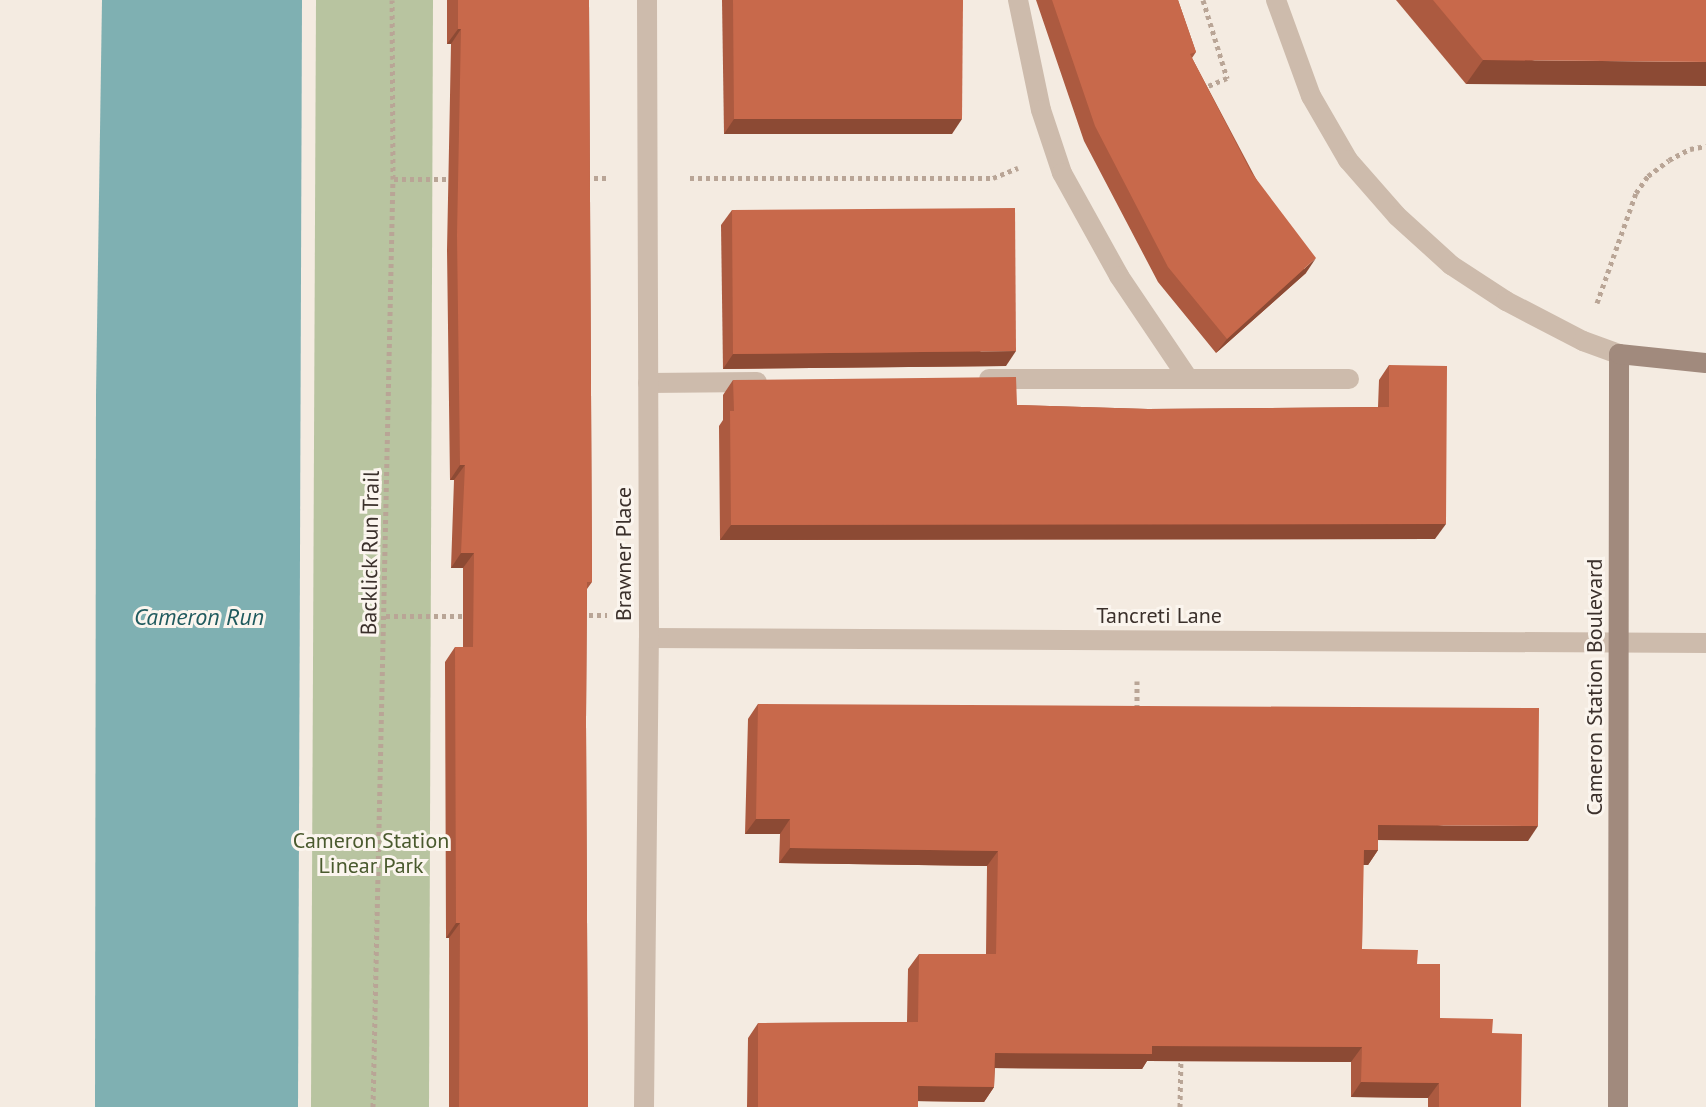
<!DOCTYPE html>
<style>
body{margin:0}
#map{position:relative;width:1706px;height:1107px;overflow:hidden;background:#f4ebe1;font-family:"PT Sans",sans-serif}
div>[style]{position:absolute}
.green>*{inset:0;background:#b8c4a0}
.water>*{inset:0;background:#7fb0b2}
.path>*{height:5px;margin-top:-2.5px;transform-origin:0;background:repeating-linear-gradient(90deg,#b9a596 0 4px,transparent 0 8px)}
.lane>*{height:20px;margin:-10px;padding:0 10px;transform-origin:10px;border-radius:10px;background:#cdbbac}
.street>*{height:20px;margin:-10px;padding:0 10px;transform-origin:10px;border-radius:10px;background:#cdbbac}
.secondary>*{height:20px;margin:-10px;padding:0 10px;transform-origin:10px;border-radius:10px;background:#a18a7d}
.wall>*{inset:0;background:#ac5a40}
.shaded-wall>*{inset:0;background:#8c4a34}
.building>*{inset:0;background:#c8694b}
span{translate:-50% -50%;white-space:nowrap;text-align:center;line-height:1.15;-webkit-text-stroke:6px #fbf5ee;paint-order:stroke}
.street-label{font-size:22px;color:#3b302b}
.park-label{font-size:22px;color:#4a5a2e}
.water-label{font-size:24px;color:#1f5a5e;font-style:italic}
</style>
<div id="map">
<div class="green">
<i style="clip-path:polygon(316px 0,433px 0,429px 1107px,311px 1107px)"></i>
</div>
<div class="water">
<i style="clip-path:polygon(102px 0,302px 0,298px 1107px,95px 1107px,96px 395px)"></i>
</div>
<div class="path">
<i style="left:1203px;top:0;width:82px;rotate:72.9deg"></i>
<i style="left:1227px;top:78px;width:26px;rotate:157deg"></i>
<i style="left:586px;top:178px;width:22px"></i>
<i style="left:690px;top:178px;width:303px"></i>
<i style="left:993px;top:178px;width:27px;rotate:-22deg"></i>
<i style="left:394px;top:179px;width:58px"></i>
<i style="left:1597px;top:303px;width:117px;rotate:-70.5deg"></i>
<i style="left:1636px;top:193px;width:21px;rotate:-55deg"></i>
<i style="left:1648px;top:176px;width:26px;rotate:-37deg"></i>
<i style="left:1669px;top:160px;width:24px;rotate:-28deg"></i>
<i style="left:1690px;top:149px;width:16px;rotate:-11deg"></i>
<i style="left:581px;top:615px;width:26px"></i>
<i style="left:386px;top:616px;width:81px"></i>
<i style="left:1137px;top:681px;width:30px;rotate:90deg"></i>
<i style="left:373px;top:1107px;width:928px;rotate:-88.77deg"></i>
<i style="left:393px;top:179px;width:179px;rotate:-90.3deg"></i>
<i style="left:1180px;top:1107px;width:52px;rotate:-88.9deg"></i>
</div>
<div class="lane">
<i style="left:1018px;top:0;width:112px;rotate:78.2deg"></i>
<i style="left:1041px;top:110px;width:66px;rotate:71.6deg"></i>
<i style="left:1062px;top:173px;width:118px;rotate:61deg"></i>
<i style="left:1119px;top:276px;width:122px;rotate:56deg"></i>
<i style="left:989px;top:379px;width:360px"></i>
<i style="left:648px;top:383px;width:109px;rotate:-0.5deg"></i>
</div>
<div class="street">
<i style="left:1276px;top:0;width:102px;rotate:70deg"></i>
<i style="left:1311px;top:96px;width:74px;rotate:60deg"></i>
<i style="left:1348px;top:160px;width:74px;rotate:48.8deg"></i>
<i style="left:1397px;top:216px;width:73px;rotate:42.2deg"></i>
<i style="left:1451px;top:265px;width:66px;rotate:33.2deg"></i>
<i style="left:1506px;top:301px;width:87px;rotate:27.5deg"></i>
<i style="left:1583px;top:341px;width:38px;rotate:20deg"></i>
<i style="left:649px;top:638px;width:1057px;rotate:0.27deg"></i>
<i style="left:644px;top:1107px;width:469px;rotate:-89.4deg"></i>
<i style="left:649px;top:638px;width:638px;rotate:-90.18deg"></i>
</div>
<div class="secondary">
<i style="left:1618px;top:1107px;width:753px;rotate:-89.92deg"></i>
<i style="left:1619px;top:354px;width:87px;rotate:5.9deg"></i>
</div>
<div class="wall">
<i style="clip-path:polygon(447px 0,589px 0,592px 582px,587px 589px,586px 721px,588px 1107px,449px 1107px,449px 938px,446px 938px,445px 662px,455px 647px,463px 647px,463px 568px,451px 568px,454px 480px,450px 480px,447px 250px,451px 44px,447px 44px)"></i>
<i style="clip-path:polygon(722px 0,963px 0,952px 134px,724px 134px)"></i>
<i style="clip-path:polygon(1036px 0,1178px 0,1196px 52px,1192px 58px,1306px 273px,1216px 353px,1158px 282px,1084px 141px)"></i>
<i style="clip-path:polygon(1396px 0,1706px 0,1466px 84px)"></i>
<i style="clip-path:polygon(732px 210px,1006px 366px,723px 369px,721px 225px)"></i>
<i style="clip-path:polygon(1389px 365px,1435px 539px,720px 540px,719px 426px,723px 420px,723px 395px,733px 380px,1017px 405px,1148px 409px,1378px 407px,1379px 380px)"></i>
<i style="clip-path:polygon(758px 704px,1528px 841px,1378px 840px,1378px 850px,1368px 865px,1363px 865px,1362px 949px,1417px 964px,1440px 1018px,1492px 1033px,1521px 1107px,1428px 1107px,1428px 1098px,1351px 1097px,1351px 1062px,1147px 1061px,1142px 1069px,995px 1068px,994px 1087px,984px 1102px,918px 1101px,918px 1107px,747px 1107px,748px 1038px,758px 1023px,907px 1022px,908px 969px,919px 954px,986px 954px,987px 866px,779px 863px,780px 834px,745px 834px,748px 719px)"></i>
</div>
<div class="shaded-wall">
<i style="clip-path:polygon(458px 29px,461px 29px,451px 44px,447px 44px)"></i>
<i style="clip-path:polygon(1483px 60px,1706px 62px,1706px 86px,1466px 84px)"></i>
<i style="clip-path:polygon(734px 119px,962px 119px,952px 134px,724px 134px)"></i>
<i style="clip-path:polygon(1316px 258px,1306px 273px,1216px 353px,1227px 339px)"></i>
<i style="clip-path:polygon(1016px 351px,1006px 366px,723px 369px,733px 354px)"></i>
<i style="clip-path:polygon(460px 465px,465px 465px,454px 480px,450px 480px)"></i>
<i style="clip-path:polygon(1446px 524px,1435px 539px,720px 540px,731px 525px)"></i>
<i style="clip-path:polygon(461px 553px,474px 553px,463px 568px,451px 568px)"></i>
<i style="clip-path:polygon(756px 819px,790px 819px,780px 834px,745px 834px)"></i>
<i style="clip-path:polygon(1378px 825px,1538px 826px,1528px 841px,1368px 840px)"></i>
<i style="clip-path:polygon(790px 848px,998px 851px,987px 866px,779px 863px)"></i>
<i style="clip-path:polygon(1364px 850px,1378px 850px,1368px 865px,1353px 865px)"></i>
<i style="clip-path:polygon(456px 923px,460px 923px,449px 938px,446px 938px)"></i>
<i style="clip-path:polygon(1152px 1046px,1362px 1047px,1351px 1062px,1147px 1061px,1142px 1069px,984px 1068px,995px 1053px)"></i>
<i style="clip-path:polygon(1361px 1082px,1439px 1083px,1428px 1098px,1351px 1097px)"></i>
<i style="clip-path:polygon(918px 1086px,994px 1087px,984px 1102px,908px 1101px)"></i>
</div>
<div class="building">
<i style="clip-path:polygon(458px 0,589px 0,592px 582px,587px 582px,586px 721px,588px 1107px,459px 1107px,460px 923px,456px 923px,455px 647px,473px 647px,474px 553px,461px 553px,465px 465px,460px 465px,457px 235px,461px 29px,458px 29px)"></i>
<i style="clip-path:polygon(733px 0,963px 0,962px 119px,734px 119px)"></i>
<i style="clip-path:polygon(1052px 0,1178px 0,1196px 52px,1190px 54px,1251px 172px,1316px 258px,1227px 339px,1168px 267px,1095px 126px)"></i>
<i style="clip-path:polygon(1433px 0,1706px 0,1706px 62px,1483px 60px)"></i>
<i style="clip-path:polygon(1015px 208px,1016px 351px,733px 354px,732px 210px)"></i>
<i style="clip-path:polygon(1389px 365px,1447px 366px,1446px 524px,731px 525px,730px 411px,734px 411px,733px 380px,1016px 377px,1017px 405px,1148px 409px,1389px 407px)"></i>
<i style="clip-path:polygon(758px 704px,1539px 708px,1538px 826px,1378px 825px,1378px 850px,1364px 850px,1362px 949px,1418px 950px,1417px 964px,1440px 964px,1440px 1018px,1493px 1019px,1492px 1033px,1522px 1034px,1521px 1107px,1439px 1107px,1439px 1083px,1361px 1082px,1362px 1047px,1152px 1046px,1152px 1054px,995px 1053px,994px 1087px,918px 1086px,918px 1107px,758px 1107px,758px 1023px,918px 1022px,919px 954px,996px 954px,998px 851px,790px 848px,790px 819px,756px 819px)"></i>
</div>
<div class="street-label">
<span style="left:370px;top:553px;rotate:-89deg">Backlick Run Trail</span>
<span style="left:624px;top:554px;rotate:-90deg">Brawner Place</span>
<span style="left:1159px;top:616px">Tancreti Lane</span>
<span style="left:1595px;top:687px;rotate:-90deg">Cameron Station Boulevard</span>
</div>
<div class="park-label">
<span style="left:371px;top:853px">Cameron Station<br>Linear Park</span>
</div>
<div class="water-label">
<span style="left:199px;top:617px">Cameron Run</span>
</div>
</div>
